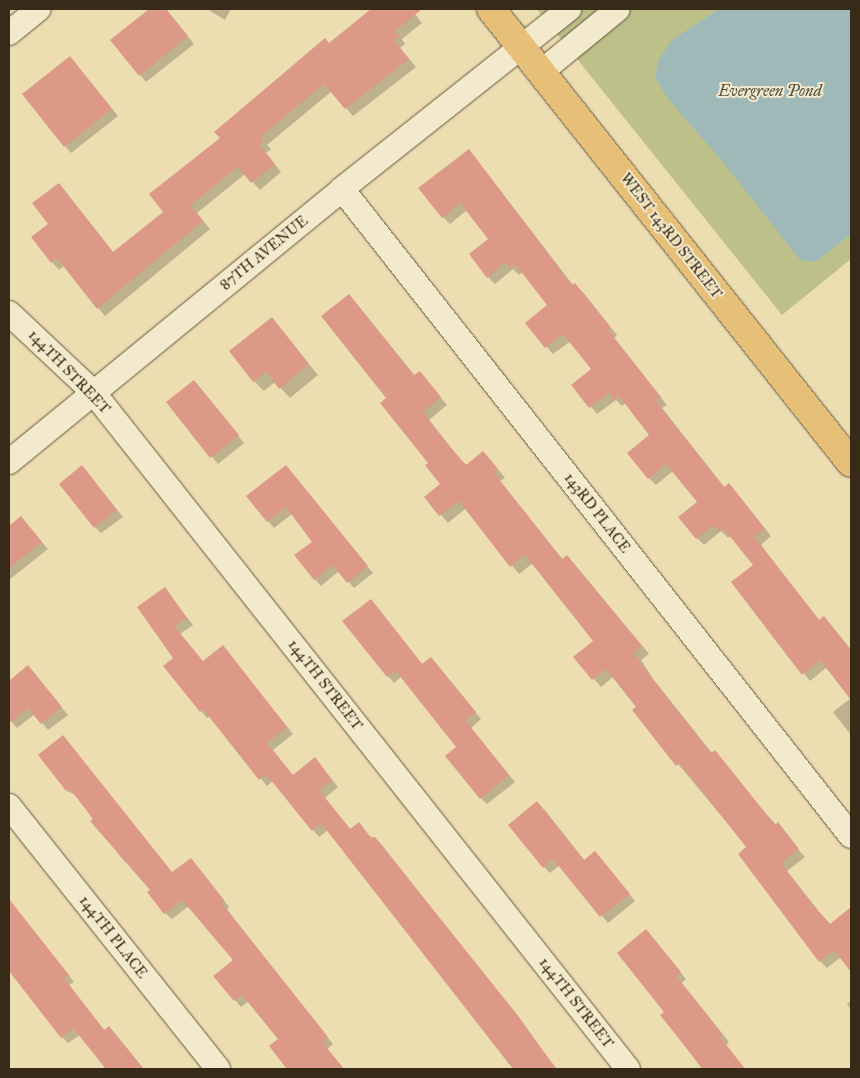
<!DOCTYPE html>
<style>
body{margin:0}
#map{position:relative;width:860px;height:1078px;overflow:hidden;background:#eddeb2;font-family:"IM FELL Great Primer",serif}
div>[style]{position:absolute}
.green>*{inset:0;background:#bdc088}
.water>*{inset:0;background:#9eb9b8}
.shadow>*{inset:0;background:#0003}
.building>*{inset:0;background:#dd9987}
.roads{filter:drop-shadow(0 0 1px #65573e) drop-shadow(0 0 1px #65573e)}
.minor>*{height:24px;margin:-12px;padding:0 12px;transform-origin:12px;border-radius:12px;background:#f3eacd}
.major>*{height:28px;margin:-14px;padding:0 14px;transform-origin:14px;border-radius:14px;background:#e6bf79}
span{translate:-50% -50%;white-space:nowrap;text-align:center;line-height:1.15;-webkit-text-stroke:4px #f3eacd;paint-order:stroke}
.street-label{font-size:15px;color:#382a18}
.water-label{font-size:16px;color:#524e40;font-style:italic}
.frame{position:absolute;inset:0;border:10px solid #382a18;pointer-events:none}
</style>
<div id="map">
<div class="green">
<i style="clip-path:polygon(537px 9px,851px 9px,851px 259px,782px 315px)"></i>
</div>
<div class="water">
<i style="clip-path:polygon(719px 9px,851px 9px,851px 234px,815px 262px,800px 260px,722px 161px,669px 100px,655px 78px,658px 61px,672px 40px)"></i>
</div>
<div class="shadow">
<i style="clip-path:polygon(151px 9px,166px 9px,194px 44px,146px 82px,112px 41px)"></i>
<i style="clip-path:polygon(207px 9px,231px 9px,225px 20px)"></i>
<i style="clip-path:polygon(373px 9px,411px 9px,422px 23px,402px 39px,405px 44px,400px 48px,416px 67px,353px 116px,332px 91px,267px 145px,271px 149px,266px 153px,281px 172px,260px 190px,245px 174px,197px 213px,210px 229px,105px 316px,64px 266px,59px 270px,52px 262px,50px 224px,58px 184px,114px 253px,165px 213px,221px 139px)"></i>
<i style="clip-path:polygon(76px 64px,118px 116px,71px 153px,24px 94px)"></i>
<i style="clip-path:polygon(469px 150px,573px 285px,582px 291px,617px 335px,614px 338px,667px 405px,662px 408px,725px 488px,736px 492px,771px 536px,761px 545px,820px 621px,831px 625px,851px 650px,851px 735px,833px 712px,851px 698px,827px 667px,810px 681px,733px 582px,755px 565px,731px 536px,728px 538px,721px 531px,704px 545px,697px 538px,698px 502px,673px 471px,656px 485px,649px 478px,651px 435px,626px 403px,622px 406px,616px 400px,597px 414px,573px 385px,593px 369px,571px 341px,553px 354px,526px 323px,549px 305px,523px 272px,519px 275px,513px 269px,495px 284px,488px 277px,490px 239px,467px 210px,450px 224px,443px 217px)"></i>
<i style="clip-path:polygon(356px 303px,415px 376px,420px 373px,447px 405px,429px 420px,457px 455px,467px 466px,483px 452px,491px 460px,505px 478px,500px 481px,563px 560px,575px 565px,649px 654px,641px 660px,654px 680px,712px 753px,805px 857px,787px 871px,821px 914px,831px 925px,847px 912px,851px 917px,851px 970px,841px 957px,827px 968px,820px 961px,748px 848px,634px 711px,638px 707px,614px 676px,601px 687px,575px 657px,595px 642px,533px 563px,519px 574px,466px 508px,448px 523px,426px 497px,442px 484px,388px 398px)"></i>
<i style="clip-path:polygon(272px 319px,318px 375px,290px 398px,275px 382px,264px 391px,254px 381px)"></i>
<i style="clip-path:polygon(194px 381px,244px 443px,218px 464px,168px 403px)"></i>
<i style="clip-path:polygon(82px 467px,123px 517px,101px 533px,95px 527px)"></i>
<i style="clip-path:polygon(286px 467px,373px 573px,354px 588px,339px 571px,321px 586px,315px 579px,313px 542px,292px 514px,274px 528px,268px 521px)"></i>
<i style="clip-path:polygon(21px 518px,48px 549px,9px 580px,9px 528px)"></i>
<i style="clip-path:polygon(164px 589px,193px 625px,180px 634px,203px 662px,223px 647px,293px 734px,273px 750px,293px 776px,321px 766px,338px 787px,325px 798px,351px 830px,375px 838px,382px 845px,557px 1069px,514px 1069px,328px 830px,319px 837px,273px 781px,267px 786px,210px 716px,207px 718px,201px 711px,175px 658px)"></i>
<i style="clip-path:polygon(377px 607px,423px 665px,437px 665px,481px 719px,471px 728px,515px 782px,487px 804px,481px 798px,458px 747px,402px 676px,394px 683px,388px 676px)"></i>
<i style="clip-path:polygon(28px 667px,68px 715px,48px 730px,35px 714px,17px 728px,9px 719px,9px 682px)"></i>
<i style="clip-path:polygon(40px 756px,173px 873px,197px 866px,229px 907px,227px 910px,333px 1044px,327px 1049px,344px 1069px,289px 1069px,270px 1046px,279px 1039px,249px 1001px,241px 1007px,215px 976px,235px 960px,189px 906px,172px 919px,165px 913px,152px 890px,129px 861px,126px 863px,120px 856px,76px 795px,67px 791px)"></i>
<i style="clip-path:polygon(544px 809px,585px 861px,601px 859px,635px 901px,608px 923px,560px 865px,550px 873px,544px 867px)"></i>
<i style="clip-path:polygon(9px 901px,74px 982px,69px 985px,105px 1031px,109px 1027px,143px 1069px,102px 1069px,105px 1067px,80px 1035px,68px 1043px,62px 1037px,9px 966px)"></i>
<i style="clip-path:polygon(652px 937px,686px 979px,682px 983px,729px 1042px,726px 1045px,745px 1069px,702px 1069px,662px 1015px,666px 1012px)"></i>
<i style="clip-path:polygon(851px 1001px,851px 1010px,847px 1004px)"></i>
</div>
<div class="building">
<i style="clip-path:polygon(149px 9px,166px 9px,188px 36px,139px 76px,110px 40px)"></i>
<i style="clip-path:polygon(371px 9px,422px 9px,395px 31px,399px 36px,394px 40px,409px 59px,345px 109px,324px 84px,261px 136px,264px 141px,259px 145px,275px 164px,251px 183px,238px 167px,190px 205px,203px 221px,97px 309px,57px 258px,51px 263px,31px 237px,48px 224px,32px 203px,59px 183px,113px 252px,163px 212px,149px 194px,220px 138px,214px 132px,325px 38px,329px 43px)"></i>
<i style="clip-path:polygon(70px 56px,112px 109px,64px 147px,22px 94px)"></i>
<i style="clip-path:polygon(469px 149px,572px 285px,575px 283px,611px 328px,608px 330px,661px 397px,656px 401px,724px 487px,729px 483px,765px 529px,754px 537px,819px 620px,824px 616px,851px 650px,851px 700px,820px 660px,802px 675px,782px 649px,731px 582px,753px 565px,724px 529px,720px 532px,714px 525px,696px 539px,678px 517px,697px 502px,666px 464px,648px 479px,627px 453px,649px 435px,619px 396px,614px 400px,609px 393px,589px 408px,571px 385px,591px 369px,563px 334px,545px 348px,525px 323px,547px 305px,516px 265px,511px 269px,506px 262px,487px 278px,469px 254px,488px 239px,460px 203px,442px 218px,418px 188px)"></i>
<i style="clip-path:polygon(349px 294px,414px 375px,420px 371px,441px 397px,423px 412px,449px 446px,466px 465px,483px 451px,498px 470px,494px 473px,562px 559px,567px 555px,642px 646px,634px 652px,646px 671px,711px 753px,715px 750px,775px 825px,778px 822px,799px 849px,781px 863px,813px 905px,830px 924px,851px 907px,851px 972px,834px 950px,819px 962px,738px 854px,746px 847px,680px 763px,676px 766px,632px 710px,636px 707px,606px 669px,592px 680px,573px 657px,593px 641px,525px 555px,510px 567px,459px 501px,439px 516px,424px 497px,440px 484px,425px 465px,428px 463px,380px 403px,386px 398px,321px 316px)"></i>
<i style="clip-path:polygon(272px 317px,309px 364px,279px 389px,266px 371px,253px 382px,229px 351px)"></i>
<i style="clip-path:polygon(194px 380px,239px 435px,210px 458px,166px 402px)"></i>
<i style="clip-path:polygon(82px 465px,117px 510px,94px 528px,59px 484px)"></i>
<i style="clip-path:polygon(286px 465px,368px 566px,347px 583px,333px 565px,314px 580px,294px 555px,312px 542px,286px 507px,267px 522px,246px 496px)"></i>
<i style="clip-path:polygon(21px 516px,42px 542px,9px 568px,9px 526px)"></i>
<i style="clip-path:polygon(165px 587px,187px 618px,174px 626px,203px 661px,223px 645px,287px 727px,267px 743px,293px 775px,315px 757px,332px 780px,319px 790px,350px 829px,359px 822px,372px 839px,375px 837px,519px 1017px,556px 1069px,513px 1069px,321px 823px,312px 831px,266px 774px,259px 780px,203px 709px,200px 712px,163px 666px,173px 658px,137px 607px)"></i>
<i style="clip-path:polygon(371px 599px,422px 664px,431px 657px,476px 712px,465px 720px,509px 775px,480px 799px,445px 756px,456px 747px,395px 670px,387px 677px,342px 621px)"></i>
<i style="clip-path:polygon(28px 665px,62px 707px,41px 724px,28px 708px,9px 723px,9px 681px)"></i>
<i style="clip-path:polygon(63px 735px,172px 872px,191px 858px,224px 900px,221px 902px,328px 1037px,322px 1042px,344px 1069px,287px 1069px,269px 1046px,278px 1039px,242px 995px,234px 1001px,213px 976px,233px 960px,182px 900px,164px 914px,147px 892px,150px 890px,90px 821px,93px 819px,70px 789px,66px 791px,38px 755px)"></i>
<i style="clip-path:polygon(537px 801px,584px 860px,595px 851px,630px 894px,600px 917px,553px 859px,543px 868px,508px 825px)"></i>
<i style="clip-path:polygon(9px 899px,69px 975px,64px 978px,104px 1030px,109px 1026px,144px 1069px,106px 1069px,73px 1028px,61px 1038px,9px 971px)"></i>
<i style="clip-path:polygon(646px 929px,681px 972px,676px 976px,723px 1035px,720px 1037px,745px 1069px,703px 1069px,660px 1015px,664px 1012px,617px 953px)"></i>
</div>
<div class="roads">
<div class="minor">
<i style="left:9px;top:33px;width:38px;rotate:-39deg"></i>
<i style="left:541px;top:72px;width:99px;rotate:-39.3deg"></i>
<i style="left:342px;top:189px;width:823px;rotate:51.81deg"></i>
<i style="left:9px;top:313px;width:115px;rotate:43.2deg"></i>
<i style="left:93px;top:392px;width:863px;rotate:51.68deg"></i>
<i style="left:9px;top:462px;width:431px;rotate:-39.3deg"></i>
<i style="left:342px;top:189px;width:290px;rotate:-38.4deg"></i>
<i style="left:9px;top:806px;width:336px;rotate:51.5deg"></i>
</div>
<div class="major">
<i style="left:491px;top:9px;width:579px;rotate:51.59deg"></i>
</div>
</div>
<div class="street-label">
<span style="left:671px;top:236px;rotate:52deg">WEST 143RD STREET</span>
<span style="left:264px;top:253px;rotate:-39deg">87TH AVENUE</span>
<span style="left:69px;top:372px;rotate:46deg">144TH STREET</span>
<span style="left:597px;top:513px;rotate:52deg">143RD PLACE</span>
<span style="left:325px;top:685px;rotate:52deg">144TH STREET</span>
<span style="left:113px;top:937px;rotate:52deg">144TH PLACE</span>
<span style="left:576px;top:1003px;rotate:52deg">144TH STREET</span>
</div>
<div class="water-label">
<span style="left:770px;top:91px">Evergreen Pond</span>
</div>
<div class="frame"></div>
</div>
